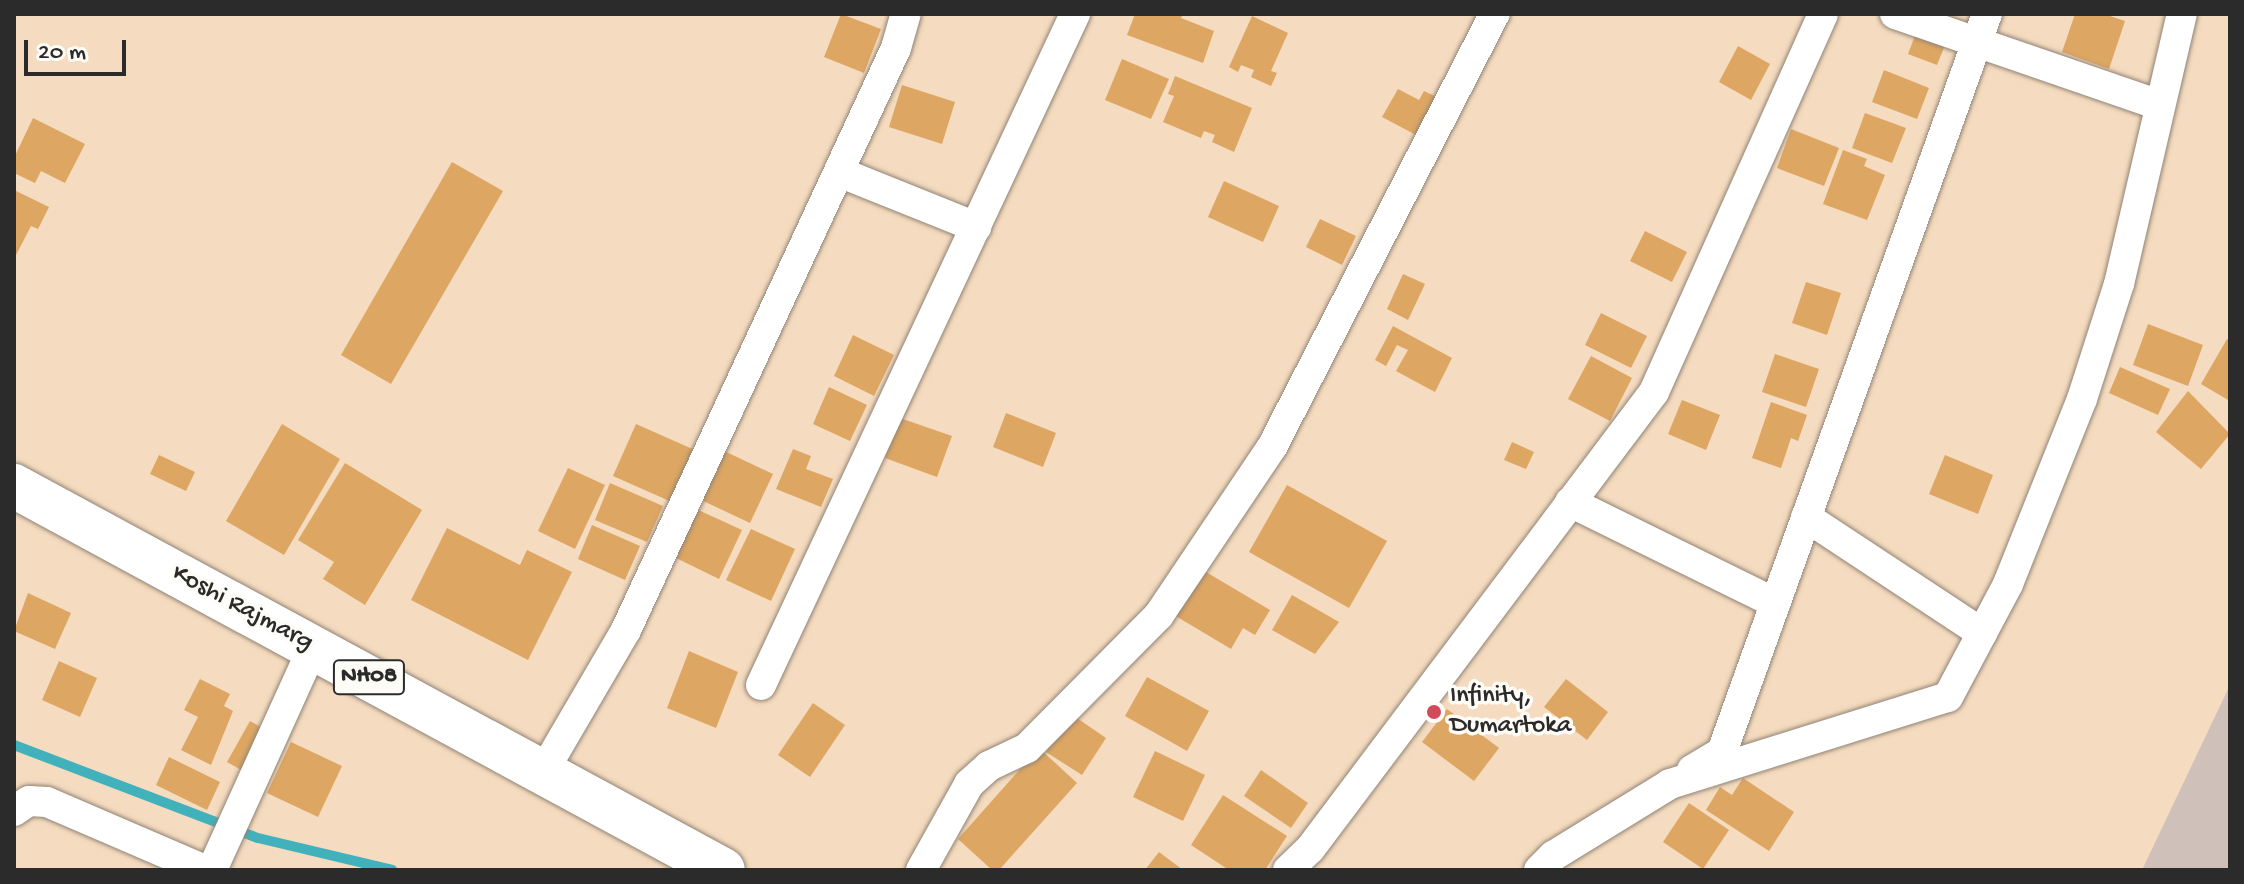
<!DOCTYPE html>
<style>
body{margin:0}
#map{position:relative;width:2244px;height:884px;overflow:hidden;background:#f5dbbf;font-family:"Gochi Hand",sans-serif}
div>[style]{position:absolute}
.industrial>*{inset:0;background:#cfc1ba}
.stream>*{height:10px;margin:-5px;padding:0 5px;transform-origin:5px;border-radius:5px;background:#41b1bb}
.building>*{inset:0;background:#dda663}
.roads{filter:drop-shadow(0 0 2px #908375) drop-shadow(0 0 2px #908375)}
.minor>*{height:30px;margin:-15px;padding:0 15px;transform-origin:15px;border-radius:15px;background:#fff}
.primary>*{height:44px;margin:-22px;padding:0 22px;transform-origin:22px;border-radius:22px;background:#fff}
.dots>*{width:22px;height:22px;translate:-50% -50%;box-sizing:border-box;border:4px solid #fdfcf7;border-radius:50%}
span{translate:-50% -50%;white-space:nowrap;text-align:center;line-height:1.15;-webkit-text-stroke:7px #fdfcf7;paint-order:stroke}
.shield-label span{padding:2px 6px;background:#fdfcf7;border:2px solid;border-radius:6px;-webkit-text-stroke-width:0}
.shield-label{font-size:24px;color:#2b2b2b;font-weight:700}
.street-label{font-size:26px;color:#2b2b2b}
.poi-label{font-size:26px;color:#2b2b2b}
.left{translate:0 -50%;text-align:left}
.frame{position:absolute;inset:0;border:16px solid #2b2b2b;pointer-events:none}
.scale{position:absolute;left:24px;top:40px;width:102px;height:36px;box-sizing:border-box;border:4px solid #2b2b2b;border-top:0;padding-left:10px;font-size:24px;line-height:28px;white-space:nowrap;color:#2b2b2b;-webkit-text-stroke:6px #fdfcf7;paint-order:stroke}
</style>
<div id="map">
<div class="industrial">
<i style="clip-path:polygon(2230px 685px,2230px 870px,2142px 870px)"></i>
</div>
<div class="stream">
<i style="left:14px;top:745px;width:261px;rotate:20.9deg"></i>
<i style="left:258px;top:838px;width:138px;rotate:13.4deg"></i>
</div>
<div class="building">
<i style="clip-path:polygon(841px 14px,881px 29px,864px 73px,824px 57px)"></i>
<i style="clip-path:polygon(1135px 14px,1183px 14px,1181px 18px,1214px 31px,1203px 63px,1127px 35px)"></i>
<i style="clip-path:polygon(2075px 14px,2104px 14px,2125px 21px,2109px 69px,2062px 52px)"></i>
<i style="clip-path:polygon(1252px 16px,1288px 33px,1271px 71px,1277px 73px,1271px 86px,1251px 77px,1254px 70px,1241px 65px,1238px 72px,1229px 67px)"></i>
<i style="clip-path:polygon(1916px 33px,1945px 45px,1937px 65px,1908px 54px)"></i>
<i style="clip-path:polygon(1738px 46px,1770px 64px,1751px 100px,1719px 82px)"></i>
<i style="clip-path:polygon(1122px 59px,1169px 79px,1151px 119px,1105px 100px)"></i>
<i style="clip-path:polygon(1884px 70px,1929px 88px,1917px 119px,1872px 102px)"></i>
<i style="clip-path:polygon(1175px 76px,1252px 108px,1234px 152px,1212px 142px,1215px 135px,1204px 131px,1201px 138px,1163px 122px,1174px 96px,1168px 94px)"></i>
<i style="clip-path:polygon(902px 85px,955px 102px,942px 144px,889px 127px)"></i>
<i style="clip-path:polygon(1398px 89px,1419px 100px,1424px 91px,1437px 97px,1418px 136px,1382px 117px)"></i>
<i style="clip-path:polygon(1865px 113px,1906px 128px,1892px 163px,1852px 148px)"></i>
<i style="clip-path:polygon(33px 118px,85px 144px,65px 183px,41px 171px,35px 183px,14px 173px,14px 158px)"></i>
<i style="clip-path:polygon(1791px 129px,1839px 148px,1824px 186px,1777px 168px)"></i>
<i style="clip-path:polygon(1843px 150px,1867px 159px,1864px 166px,1885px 175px,1867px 220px,1823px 204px)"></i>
<i style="clip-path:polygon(452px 162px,503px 191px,391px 384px,341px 355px)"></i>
<i style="clip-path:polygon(1224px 181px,1279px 206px,1263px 242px,1208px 217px)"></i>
<i style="clip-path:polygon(14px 190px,49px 207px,38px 229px,31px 226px,14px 259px)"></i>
<i style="clip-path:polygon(1320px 219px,1356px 236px,1342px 265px,1306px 247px)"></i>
<i style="clip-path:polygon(1645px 231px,1687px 252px,1672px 282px,1630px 261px)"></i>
<i style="clip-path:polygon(1403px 274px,1425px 284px,1408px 320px,1387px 309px)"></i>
<i style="clip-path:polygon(1806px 282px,1841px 293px,1827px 335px,1792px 323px)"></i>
<i style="clip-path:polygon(1601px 313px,1647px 336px,1631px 368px,1585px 345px)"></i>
<i style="clip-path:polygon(2148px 324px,2203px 345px,2188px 386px,2133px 365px)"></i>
<i style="clip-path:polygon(1393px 326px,1452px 358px,1435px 392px,1396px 371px,1408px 350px,1397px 345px,1386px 366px,1375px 360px)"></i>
<i style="clip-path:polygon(853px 335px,894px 355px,874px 396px,834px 376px)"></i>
<i style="clip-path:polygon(2227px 339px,2230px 341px,2228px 400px,2201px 384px)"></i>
<i style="clip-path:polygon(1775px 354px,1819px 369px,1806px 407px,1762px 392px)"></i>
<i style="clip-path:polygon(1591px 356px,1632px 378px,1610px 421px,1568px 399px)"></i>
<i style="clip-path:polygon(2120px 367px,2170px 389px,2158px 415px,2109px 393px)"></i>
<i style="clip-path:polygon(829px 387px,867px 405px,850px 441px,813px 424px)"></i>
<i style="clip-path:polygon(2188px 391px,2230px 434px,2201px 469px,2156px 432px)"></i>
<i style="clip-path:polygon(1682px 400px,1720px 415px,1706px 450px,1668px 434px)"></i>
<i style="clip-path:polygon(1771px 402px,1807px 415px,1798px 441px,1791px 438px,1781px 468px,1752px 458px)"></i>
<i style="clip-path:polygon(1006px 413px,1056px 433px,1043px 467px,993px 447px)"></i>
<i style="clip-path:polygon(900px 418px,952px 436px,937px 477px,885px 458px)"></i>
<i style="clip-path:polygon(282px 424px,340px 459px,284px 555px,226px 521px)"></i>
<i style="clip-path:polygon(636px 424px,697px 451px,674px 503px,613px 476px)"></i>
<i style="clip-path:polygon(1512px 442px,1534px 452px,1526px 469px,1504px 460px)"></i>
<i style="clip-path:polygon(793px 449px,811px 456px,806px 469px,833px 479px,821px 507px,776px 489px)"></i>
<i style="clip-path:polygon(722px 450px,773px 474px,750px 523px,699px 499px)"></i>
<i style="clip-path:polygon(159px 455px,195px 472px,186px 491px,150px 474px)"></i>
<i style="clip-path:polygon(1945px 455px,1993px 475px,1978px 514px,1929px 494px)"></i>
<i style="clip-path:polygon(345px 463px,422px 510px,365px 605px,323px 579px,334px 562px,298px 540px)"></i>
<i style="clip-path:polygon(568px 468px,605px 485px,575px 549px,538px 531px)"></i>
<i style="clip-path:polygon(610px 483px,663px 506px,647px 542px,595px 520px)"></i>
<i style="clip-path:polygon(1287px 485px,1387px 541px,1349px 608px,1249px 552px)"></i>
<i style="clip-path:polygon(694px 508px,742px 530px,719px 579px,672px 556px)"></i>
<i style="clip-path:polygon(592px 525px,640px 546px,625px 580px,578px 559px)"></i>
<i style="clip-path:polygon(447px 528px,520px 565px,527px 550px,572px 572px,528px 660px,411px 600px)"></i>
<i style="clip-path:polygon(751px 529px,795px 549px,771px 601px,726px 580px)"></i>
<i style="clip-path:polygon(1201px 569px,1270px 610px,1255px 635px,1243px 628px,1231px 649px,1174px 615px)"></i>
<i style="clip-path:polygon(28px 593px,71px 613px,55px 649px,14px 631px)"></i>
<i style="clip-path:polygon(1292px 595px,1339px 622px,1315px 654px,1272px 630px)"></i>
<i style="clip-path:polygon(689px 651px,738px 672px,716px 728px,667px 708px)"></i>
<i style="clip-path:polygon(59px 661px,97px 678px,80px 717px,42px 700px)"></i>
<i style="clip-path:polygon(1147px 677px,1209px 711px,1187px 751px,1125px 716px)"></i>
<i style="clip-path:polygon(200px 679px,230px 694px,224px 706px,233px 711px,211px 765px,181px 750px,198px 717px,184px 710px)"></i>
<i style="clip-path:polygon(1566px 679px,1608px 712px,1587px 740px,1544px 707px)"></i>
<i style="clip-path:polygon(813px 703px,845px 725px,810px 777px,778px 755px)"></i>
<i style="clip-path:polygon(1447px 709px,1499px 748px,1474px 781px,1422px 742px)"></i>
<i style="clip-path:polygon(1071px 714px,1106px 738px,1082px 775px,1046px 752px)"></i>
<i style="clip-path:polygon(250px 721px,268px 731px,245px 772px,227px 762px)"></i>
<i style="clip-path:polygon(291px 742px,342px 766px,318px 817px,267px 793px)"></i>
<i style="clip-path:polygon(1039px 748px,1077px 783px,999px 870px,992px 870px,958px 839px)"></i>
<i style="clip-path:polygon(1155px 751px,1205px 775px,1183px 821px,1133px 797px)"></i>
<i style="clip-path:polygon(169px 757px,220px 782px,207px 810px,156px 785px)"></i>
<i style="clip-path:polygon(1261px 770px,1308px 803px,1291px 828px,1244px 796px)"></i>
<i style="clip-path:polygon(1743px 778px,1794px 812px,1769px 851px,1706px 810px,1720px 787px,1732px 795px)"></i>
<i style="clip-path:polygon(1223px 795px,1287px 836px,1265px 870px,1229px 870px,1191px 845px)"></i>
<i style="clip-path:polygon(1689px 803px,1729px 830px,1703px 869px,1663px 842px)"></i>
<i style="clip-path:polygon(1159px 852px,1183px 870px,1145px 870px)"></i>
</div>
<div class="roads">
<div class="minor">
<i style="left:1895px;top:14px;width:280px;rotate:19deg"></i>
<i style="left:839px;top:172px;width:148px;rotate:21.9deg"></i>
<i style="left:1570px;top:502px;width:229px;rotate:26.2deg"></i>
<i style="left:1806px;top:517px;width:211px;rotate:33.4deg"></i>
<i style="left:761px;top:685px;width:741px;rotate:-64.92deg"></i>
<i style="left:1692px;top:770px;width:35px;rotate:-31deg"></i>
<i style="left:1722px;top:752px;width:784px;rotate:-70.25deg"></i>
<i style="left:543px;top:772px;width:164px;rotate:-59.7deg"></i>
<i style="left:626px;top:630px;width:642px;rotate:-65.11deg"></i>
<i style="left:896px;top:48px;width:35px;rotate:-74deg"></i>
<i style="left:14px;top:811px;width:18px;rotate:-34deg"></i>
<i style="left:29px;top:801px;width:18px;rotate:3deg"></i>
<i style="left:47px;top:802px;width:172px;rotate:23.3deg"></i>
<i style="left:212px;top:870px;width:245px;rotate:-65.6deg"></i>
<i style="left:921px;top:870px;width:98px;rotate:-60.8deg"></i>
<i style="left:969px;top:784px;width:27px;rotate:-42deg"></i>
<i style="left:989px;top:766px;width:42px;rotate:-25.3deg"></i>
<i style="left:1027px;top:748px;width:187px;rotate:-45.2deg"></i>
<i style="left:1159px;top:615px;width:202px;rotate:-56.1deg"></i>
<i style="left:1272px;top:447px;width:487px;rotate:-62.8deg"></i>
<i style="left:1288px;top:870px;width:30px;rotate:-44deg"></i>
<i style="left:1310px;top:849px;width:572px;rotate:-53.03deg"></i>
<i style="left:1654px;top:392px;width:414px;rotate:-65.9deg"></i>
<i style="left:1539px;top:870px;width:20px;rotate:-45deg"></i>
<i style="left:1553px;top:856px;width:137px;rotate:-31.6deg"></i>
<i style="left:1670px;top:784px;width:291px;rotate:-17.4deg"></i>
<i style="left:1948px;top:697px;width:128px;rotate:-62deg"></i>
<i style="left:2008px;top:584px;width:199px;rotate:-68.2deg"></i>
<i style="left:2082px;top:399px;width:121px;rotate:-72.2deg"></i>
<i style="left:2119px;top:284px;width:277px;rotate:-76.9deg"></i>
</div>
<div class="primary">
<i style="left:14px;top:486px;width:806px;rotate:28.44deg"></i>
</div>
</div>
<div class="dots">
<i style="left:1434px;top:712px;background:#d1495b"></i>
</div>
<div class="shield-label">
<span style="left:369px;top:677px">NH08</span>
</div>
<div class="street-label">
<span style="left:242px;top:609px;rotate:28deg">Koshi Rajmarg</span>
</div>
<div class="poi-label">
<span class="left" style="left:1450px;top:712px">Infinity,<br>Dumartoka</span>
</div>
<div class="frame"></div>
<div class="scale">20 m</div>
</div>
